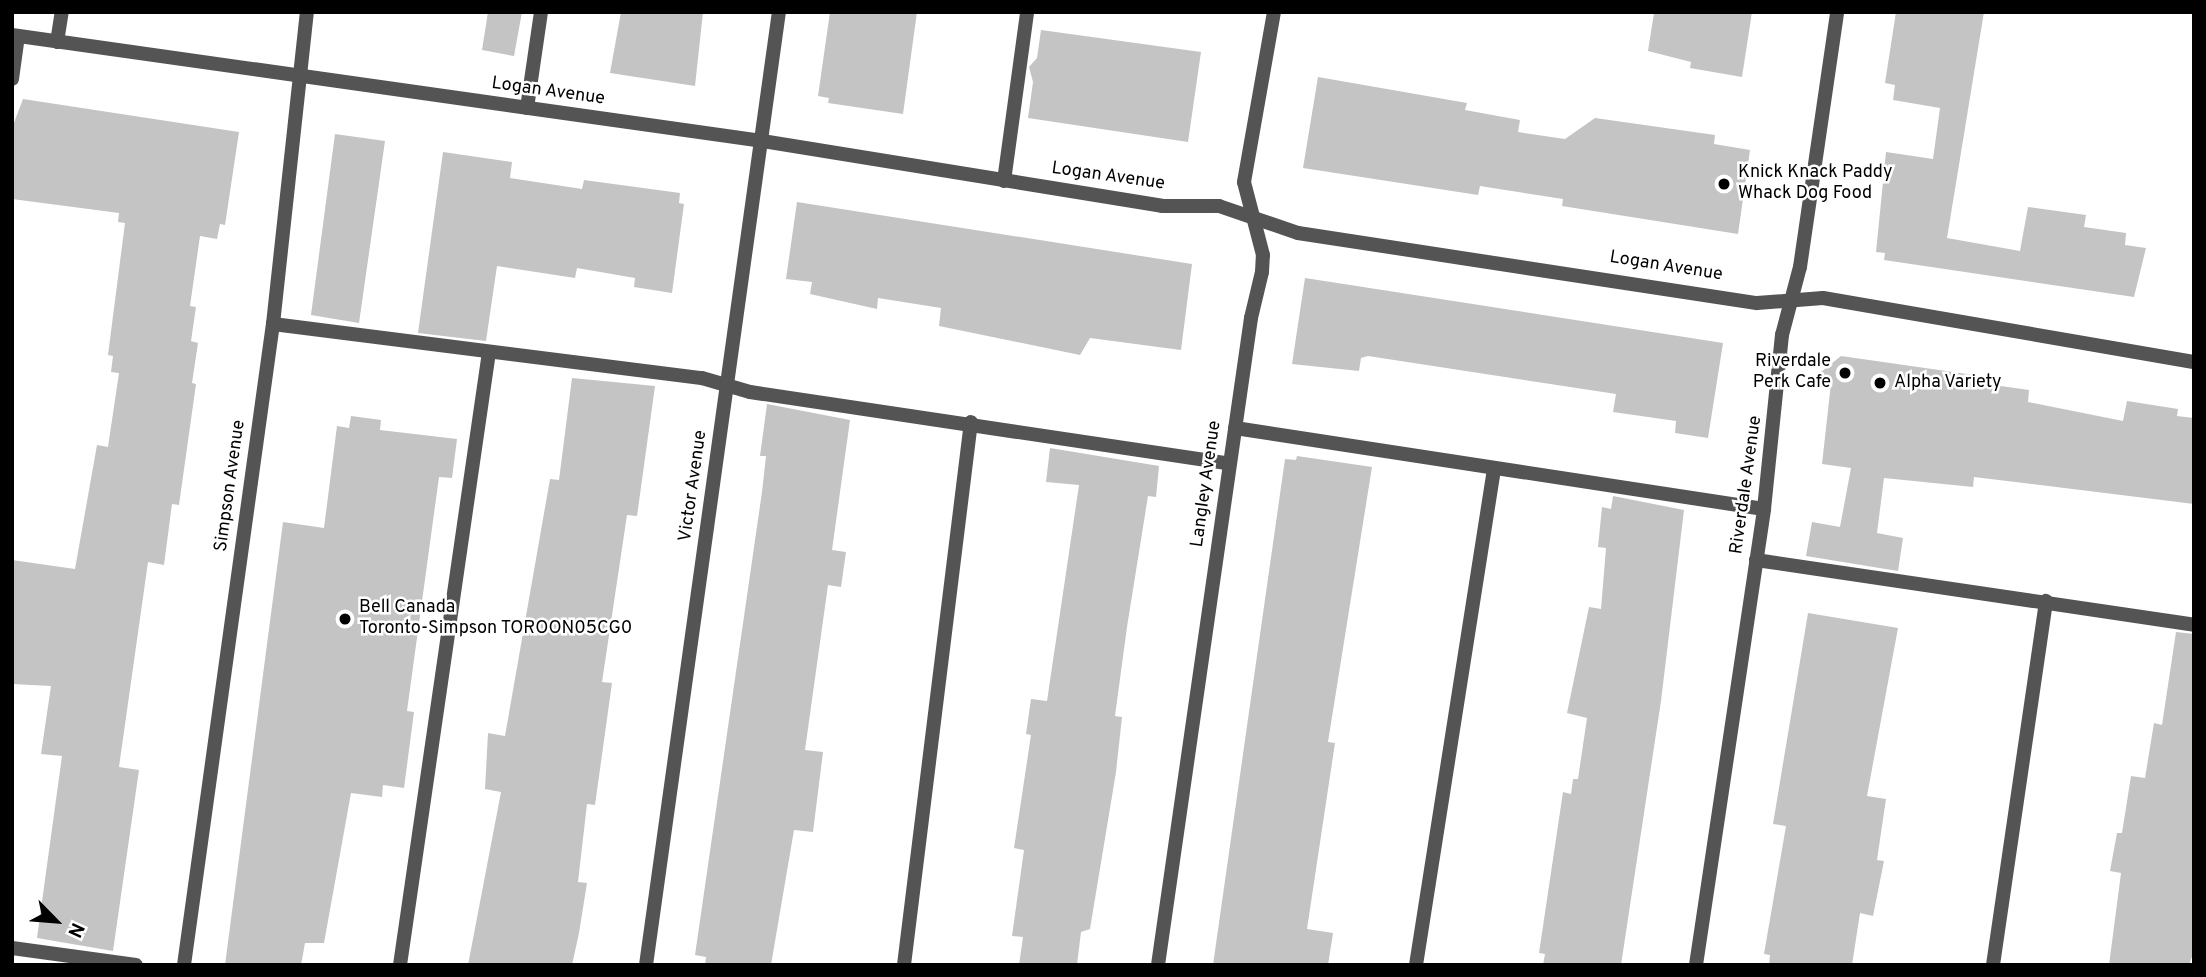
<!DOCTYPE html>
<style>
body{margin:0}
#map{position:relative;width:2206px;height:977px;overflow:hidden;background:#fff;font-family:Overpass,sans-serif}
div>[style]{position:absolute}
.building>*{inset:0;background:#c4c4c4}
.service>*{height:14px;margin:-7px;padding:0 7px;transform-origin:7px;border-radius:7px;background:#545454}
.minor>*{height:14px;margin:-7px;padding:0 7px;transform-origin:7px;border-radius:7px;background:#545454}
.dots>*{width:19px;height:19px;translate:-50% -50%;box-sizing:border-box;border:4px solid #fff;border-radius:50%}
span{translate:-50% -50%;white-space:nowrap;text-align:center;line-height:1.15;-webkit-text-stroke:5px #fff;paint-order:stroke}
.street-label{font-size:18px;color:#000}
.poi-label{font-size:18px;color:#000}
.left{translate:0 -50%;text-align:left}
.right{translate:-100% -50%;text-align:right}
.frame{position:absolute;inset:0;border:14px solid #000;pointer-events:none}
.north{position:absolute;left:21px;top:886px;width:70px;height:70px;-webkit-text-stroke:5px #fff;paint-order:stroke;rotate:115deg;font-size:19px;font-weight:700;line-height:28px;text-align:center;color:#000}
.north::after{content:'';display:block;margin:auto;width:24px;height:32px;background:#000;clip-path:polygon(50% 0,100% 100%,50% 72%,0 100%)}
</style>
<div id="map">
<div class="building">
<i style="clip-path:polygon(488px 12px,522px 12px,514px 56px,482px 50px)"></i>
<i style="clip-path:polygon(621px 12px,703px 12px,695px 86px,610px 73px)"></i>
<i style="clip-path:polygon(830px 12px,917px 12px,903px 114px,828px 103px,829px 98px,818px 96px)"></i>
<i style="clip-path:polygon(1671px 12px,1752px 12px,1742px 77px,1690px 68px,1691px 62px,1648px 51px,1654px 13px)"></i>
<i style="clip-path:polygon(1896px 12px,1984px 12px,1947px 238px,2020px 251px,2028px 207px,2086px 215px,2084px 227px,2126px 233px,2125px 245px,2146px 248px,2134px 297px,1884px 260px,1885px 253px,1876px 252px,1886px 152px,1933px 159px,1940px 108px,1893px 100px,1895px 85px,1885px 83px)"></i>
<i style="clip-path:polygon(1041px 30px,1201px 52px,1188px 142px,1028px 118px,1033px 82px,1029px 67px,1037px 58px)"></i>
<i style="clip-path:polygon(1318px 77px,1467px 103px,1465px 110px,1520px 120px,1518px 132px,1565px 139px,1595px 118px,1715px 135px,1714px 144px,1750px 150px,1738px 234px,1562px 206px,1563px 199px,1480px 186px,1478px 195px,1303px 168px)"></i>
<i style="clip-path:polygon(23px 99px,239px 132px,225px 225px,220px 224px,217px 239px,200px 236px,190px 306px,196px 307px,191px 341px,198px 343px,192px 383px,196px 384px,179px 505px,172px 504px,164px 565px,148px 562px,119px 767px,139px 770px,113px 951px,37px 938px,62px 756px,41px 754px,51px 686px,12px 684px,12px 560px,75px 569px,97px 445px,108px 447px,119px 373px,111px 372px,113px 356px,108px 355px,125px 223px,118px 222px,119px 213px,12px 199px,12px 128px)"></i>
<i style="clip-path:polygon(335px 134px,385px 141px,359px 323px,311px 315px)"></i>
<i style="clip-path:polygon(443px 152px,512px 162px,510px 178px,582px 189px,584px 180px,680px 193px,679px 203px,684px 204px,672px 293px,634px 287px,635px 278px,577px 268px,575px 278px,497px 266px,486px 341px,418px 333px)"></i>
<i style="clip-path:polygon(797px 202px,1192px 264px,1181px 350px,1090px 338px,1080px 355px,939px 326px,941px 308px,878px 298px,877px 309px,810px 294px,812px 282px,786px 279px)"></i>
<i style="clip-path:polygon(1305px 278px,1723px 343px,1708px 438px,1675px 433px,1676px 421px,1613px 412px,1616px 394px,1368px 356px,1361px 358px,1359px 371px,1292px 364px)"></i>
<i style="clip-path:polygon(1841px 356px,1988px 377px,1987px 384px,2029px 390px,2028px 402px,2123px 421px,2127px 401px,2178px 409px,2177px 416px,2194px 418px,2194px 504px,1974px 477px,1973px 487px,1884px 478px,1877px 533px,1903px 538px,1898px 571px,1806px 556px,1812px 522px,1840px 527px,1851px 468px,1822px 464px,1831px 383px,1811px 380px)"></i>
<i style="clip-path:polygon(572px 378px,655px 386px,637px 516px,627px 515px,602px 682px,612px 683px,595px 805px,587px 804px,578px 882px,587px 883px,579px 933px,572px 965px,468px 965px,501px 792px,485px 789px,488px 733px,505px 736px,550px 479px,559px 480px)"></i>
<i style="clip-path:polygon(767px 404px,850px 420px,832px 550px,846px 552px,841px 587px,828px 585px,805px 750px,823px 752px,813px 832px,794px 830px,771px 965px,705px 965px,706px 957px,695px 955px,762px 492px,766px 456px,760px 456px)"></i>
<i style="clip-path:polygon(351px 416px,381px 420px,380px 430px,457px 439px,452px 478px,439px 477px,407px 711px,414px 712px,404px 788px,383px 785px,382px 797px,351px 793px,324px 943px,305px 943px,301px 965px,225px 965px,283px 522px,324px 528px,337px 426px,349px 428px)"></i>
<i style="clip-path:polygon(1050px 448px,1159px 466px,1156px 497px,1148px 496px,1127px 627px,1115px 716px,1122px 717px,1116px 772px,1090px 929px,1081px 932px,1077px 965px,1019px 965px,1023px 937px,1012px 936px,1024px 850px,1014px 848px,1031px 735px,1026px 734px,1031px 699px,1047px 701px,1079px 485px,1046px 482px)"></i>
<i style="clip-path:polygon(1297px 456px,1372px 467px,1328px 742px,1335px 743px,1307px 929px,1333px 933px,1328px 965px,1213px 965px,1285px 459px,1296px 460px)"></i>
<i style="clip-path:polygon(1613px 496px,1684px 510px,1661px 701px,1621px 965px,1543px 965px,1545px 954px,1539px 953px,1563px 792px,1571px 794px,1573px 779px,1578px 779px,1587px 718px,1567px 713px,1589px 607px,1601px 609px,1606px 548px,1598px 547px,1602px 507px,1611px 509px)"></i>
<i style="clip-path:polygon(1808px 613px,1898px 628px,1867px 796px,1886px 799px,1877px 860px,1884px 861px,1873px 916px,1860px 913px,1852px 965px,1769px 965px,1770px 955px,1764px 954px,1786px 826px,1773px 824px)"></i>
<i style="clip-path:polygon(2176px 632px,2194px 634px,2194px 951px,2189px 965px,2109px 965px,2121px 873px,2110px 871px,2117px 833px,2122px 833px,2131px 776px,2145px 778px,2154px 723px,2162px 725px)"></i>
</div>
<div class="service">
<i style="left:57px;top:42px;width:30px;rotate:-81deg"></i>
<i style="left:12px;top:79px;width:43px;rotate:-82.1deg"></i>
<i style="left:527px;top:108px;width:97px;rotate:-81.7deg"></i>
<i style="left:1004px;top:181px;width:171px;rotate:-82.2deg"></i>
<i style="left:273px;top:324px;width:432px;rotate:7.2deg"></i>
<i style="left:702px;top:378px;width:50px;rotate:16.3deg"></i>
<i style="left:750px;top:392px;width:485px;rotate:8.5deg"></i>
<i style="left:1235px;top:428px;width:535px;rotate:8.71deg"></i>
<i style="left:1756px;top:560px;width:443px;rotate:8.4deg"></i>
<i style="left:12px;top:948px;width:125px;rotate:7.8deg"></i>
<i style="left:400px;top:965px;width:619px;rotate:-81.74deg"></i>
<i style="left:904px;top:965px;width:547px;rotate:-82.97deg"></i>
<i style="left:1416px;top:965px;width:502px;rotate:-81.06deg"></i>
<i style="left:1993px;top:965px;width:368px;rotate:-81.7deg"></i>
</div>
<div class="minor">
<i style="left:12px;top:35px;width:757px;rotate:8.04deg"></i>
<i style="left:762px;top:141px;width:405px;rotate:9.2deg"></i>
<i style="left:1162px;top:206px;width:57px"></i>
<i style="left:1219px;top:206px;width:83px;rotate:18.9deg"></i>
<i style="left:1298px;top:233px;width:464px;rotate:8.7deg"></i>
<i style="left:1757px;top:303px;width:66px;rotate:-4.3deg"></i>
<i style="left:1823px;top:298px;width:376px;rotate:9.8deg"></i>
<i style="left:184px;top:965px;width:647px;rotate:-82.1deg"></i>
<i style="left:273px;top:324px;width:314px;rotate:-83.8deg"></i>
<i style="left:646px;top:965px;width:962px;rotate:-82.06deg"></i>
<i style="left:1158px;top:965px;width:654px;rotate:-81.82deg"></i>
<i style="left:1251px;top:318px;width:47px;rotate:-76.6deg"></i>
<i style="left:1262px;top:272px;width:17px;rotate:-87deg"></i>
<i style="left:1263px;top:255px;width:75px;rotate:-104.6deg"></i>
<i style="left:1244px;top:182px;width:173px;rotate:-80deg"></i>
<i style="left:1696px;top:965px;width:461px;rotate:-81.5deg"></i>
<i style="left:1764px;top:509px;width:175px;rotate:-84.1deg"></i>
<i style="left:1782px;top:335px;width:70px;rotate:-75.2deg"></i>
<i style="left:1800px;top:267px;width:258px;rotate:-81.7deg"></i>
</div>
<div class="dots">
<i style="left:1724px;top:184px;background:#000"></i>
<i style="left:1845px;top:373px;background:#000"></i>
<i style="left:1880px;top:383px;background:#000"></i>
<i style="left:345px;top:619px;background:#000"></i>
</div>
<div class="street-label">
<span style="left:548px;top:92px;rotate:8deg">Logan Avenue</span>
<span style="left:1108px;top:177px;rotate:8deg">Logan Avenue</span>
<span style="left:1666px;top:267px;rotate:9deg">Logan Avenue</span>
<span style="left:1207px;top:484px;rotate:-82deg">Langley Avenue</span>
<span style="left:1747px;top:485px;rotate:-82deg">Riverdale Avenue</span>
<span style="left:231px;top:486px;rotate:-82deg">Simpson Avenue</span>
<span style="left:694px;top:486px;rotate:-82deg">Victor Avenue</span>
</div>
<div class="poi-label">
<span class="left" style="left:1738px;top:184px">Knick Knack Paddy<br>Whack Dog Food</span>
<span class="right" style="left:1831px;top:373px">Riverdale<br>Perk Cafe</span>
<span class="left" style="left:1894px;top:383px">Alpha Variety</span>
<span class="left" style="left:359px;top:619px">Bell Canada<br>Toronto-Simpson TOROON05CG0</span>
</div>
<div class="frame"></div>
<div class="north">N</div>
</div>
